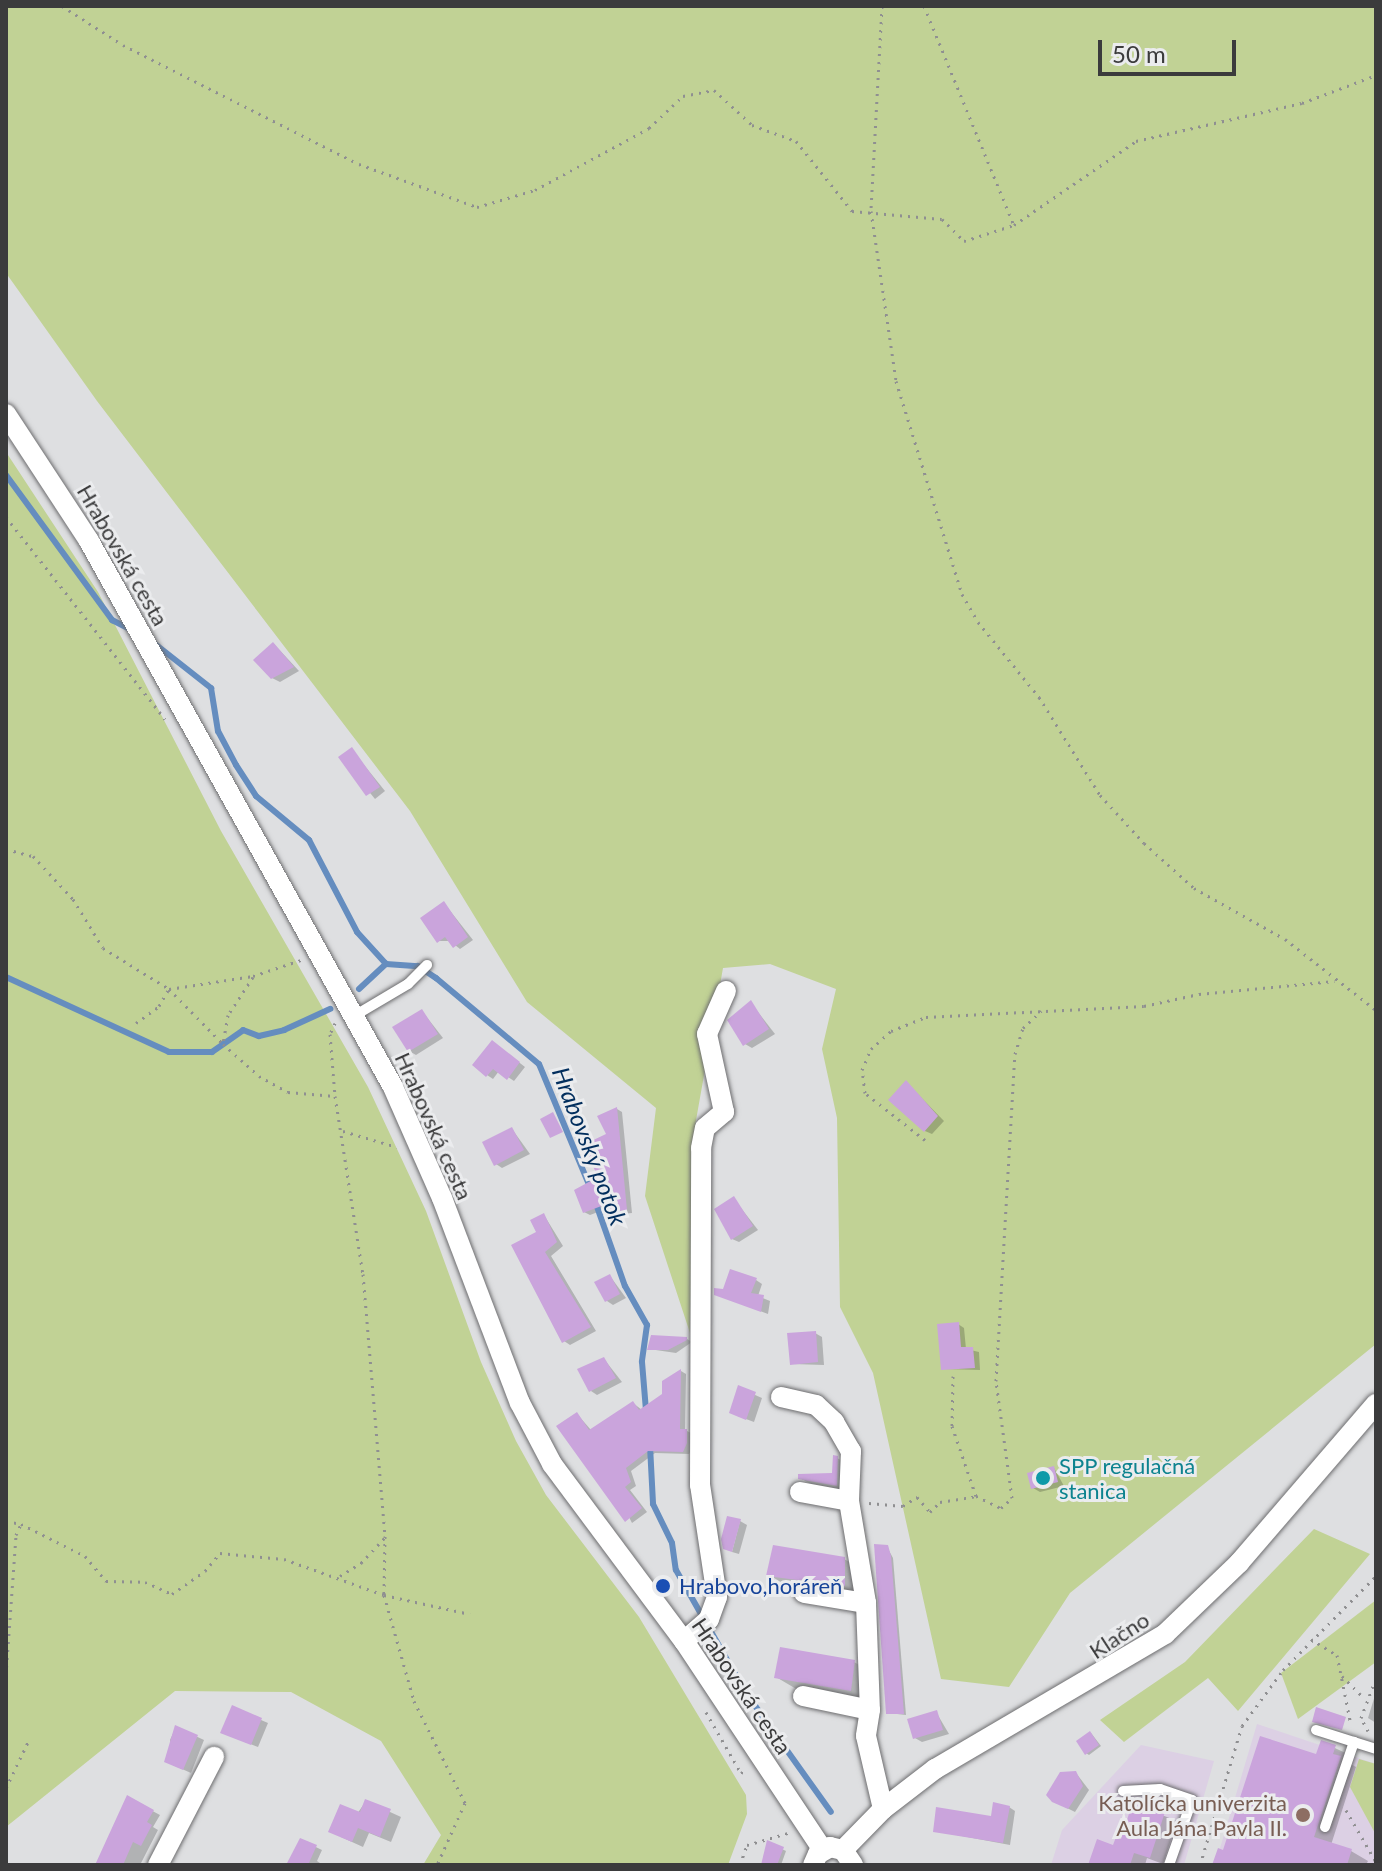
<!DOCTYPE html>
<meta charset="utf-8">
<style>
body{margin:0}
#map{position:relative;width:1382px;height:1871px;overflow:hidden;background:#dedfe1;font-family:Lato,sans-serif}
div>[style]{position:absolute}
.education>*{inset:0;background:#dcd0e4}
.green>*{inset:0;background:#c1d295}
.shadow>*{inset:0;background:#0003}
.stream>*{height:6px;margin:-3px;padding:0 3px;transform-origin:3px;border-radius:3px;background:#658dbf}
.building>*{inset:0;background:#caa4dc}
.path>*{height:3px;margin-top:-1.5px;transform-origin:0;background:repeating-linear-gradient(90deg,#8f8f91 0 2px,transparent 0 8px)}
.roads{filter:drop-shadow(0 0 2px #6d6d6f) drop-shadow(0 0 2px #6d6d6f)}
.service>*{height:10px;margin:-5px;padding:0 5px;transform-origin:5px;border-radius:5px;background:#fff}
.minor>*{height:20px;margin:-10px;padding:0 10px;transform-origin:10px;border-radius:10px;background:#fff}
.dots>*{width:22px;height:22px;translate:-50% -50%;box-sizing:border-box;border:4px solid #ebecee;border-radius:50%}
span{translate:-50% -50%;white-space:nowrap;text-align:center;line-height:1.15;-webkit-text-stroke:6px #ebecee;paint-order:stroke}
.street-label{font-size:22px;color:#3b3b3c}
.culture-label{font-size:22px;color:#0d838f}
.left{translate:0 -50%;text-align:left}
.transit-label{font-size:22px;color:#164399}
.education-label{font-size:22px;color:#785e54}
.right{translate:-100% -50%;text-align:right}
.water-label{font-size:24px;color:#022e5d;font-style:italic}
.frame{position:absolute;inset:0;border:8px solid #3b3b3c;pointer-events:none}
.scale{position:absolute;left:1098px;top:40px;width:138px;height:36px;box-sizing:border-box;border:4px solid #3b3b3c;border-top:0;padding-left:10px;font-size:24px;line-height:28px;white-space:nowrap;color:#3b3b3c;-webkit-text-stroke:6px #ebecee;paint-order:stroke}
</style>
<div id="map">
<div class="education">
<i style="clip-path:polygon(1257px 1724px,1376px 1764px,1376px 1865px,1215px 1865px)"></i>
<i style="clip-path:polygon(1141px 1745px,1214px 1761px,1184px 1865px,1051px 1865px,1062px 1830px)"></i>
</div>
<div class="green">
<i style="clip-path:polygon(6px 6px,1376px 6px,1376px 1344px,1070px 1593px,1009px 1687px,941px 1679px,873px 1373px,840px 1307px,837px 1118px,822px 1049px,836px 989px,770px 964px,723px 968px,695px 1126px,690px 1333px,645px 1196px,656px 1108px,527px 1002px,410px 811px,97px 401px,6px 273px)"></i>
<i style="clip-path:polygon(6px 452px,98px 592px,221px 831px,368px 1087px,426px 1211px,481px 1362px,516px 1441px,546px 1495px,639px 1617px,746px 1795px,747px 1814px,728px 1865px,423px 1865px,441px 1835px,381px 1741px,291px 1692px,175px 1691px,6px 1827px)"></i>
<i style="clip-path:polygon(1314px 1529px,1370px 1554px,1238px 1711px,1208px 1678px,1124px 1742px,1100px 1720px,1185px 1662px)"></i>
<i style="clip-path:polygon(1376px 1600px,1376px 1662px,1298px 1719px,1281px 1673px)"></i>
<i style="clip-path:polygon(1359px 1759px,1376px 1764px,1376px 1835px,1350px 1787px)"></i>
</div>
<div class="shadow">
<i style="clip-path:polygon(274px 644px,299px 671px,280px 682px,272px 678px)"></i>
<i style="clip-path:polygon(352px 750px,385px 791px,375px 799px,341px 757px)"></i>
<i style="clip-path:polygon(444px 903px,473px 940px,460px 949px,450px 941px,438px 941px)"></i>
<i style="clip-path:polygon(751px 1003px,775px 1034px,752px 1048px,745px 1044px)"></i>
<i style="clip-path:polygon(422px 1011px,443px 1038px,416px 1055px,409px 1051px)"></i>
<i style="clip-path:polygon(498px 1046px,525px 1067px,514px 1081px,499px 1071px,493px 1079px,487px 1075px)"></i>
<i style="clip-path:polygon(907px 1083px,944px 1121px,932px 1134px,925px 1131px)"></i>
<i style="clip-path:polygon(617px 1109px,622px 1112px,632px 1213px,612px 1215px,606px 1209px,590px 1215px,584px 1212px,601px 1178px)"></i>
<i style="clip-path:polygon(512px 1129px,530px 1154px,502px 1168px,496px 1164px)"></i>
<i style="clip-path:polygon(734px 1199px,758px 1230px,739px 1242px,732px 1239px)"></i>
<i style="clip-path:polygon(544px 1215px,563px 1246px,551px 1256px,596px 1331px,570px 1345px,564px 1341px,538px 1233px)"></i>
<i style="clip-path:polygon(610px 1276px,626px 1298px,613px 1305px,607px 1301px)"></i>
<i style="clip-path:polygon(756px 1280px,762px 1284px,758px 1296px,770px 1301px,768px 1314px,716px 1294px)"></i>
<i style="clip-path:polygon(958px 1324px,964px 1328px,966px 1349px,979px 1352px,980px 1370px,943px 1369px)"></i>
<i style="clip-path:polygon(815px 1333px,822px 1337px,824px 1365px,792px 1364px)"></i>
<i style="clip-path:polygon(687px 1339px,692px 1342px,676px 1353px,649px 1349px)"></i>
<i style="clip-path:polygon(604px 1359px,622px 1382px,597px 1395px,591px 1391px)"></i>
<i style="clip-path:polygon(681px 1371px,686px 1374px,685px 1430px,693px 1434px,693px 1447px,689px 1454px,655px 1453px,631px 1471px,636px 1486px,630px 1490px,647px 1512px,632px 1523px,577px 1414px,591px 1430px,633px 1403px,642px 1410px,664px 1396px,664px 1382px)"></i>
<i style="clip-path:polygon(739px 1388px,762px 1398px,754px 1422px,738px 1416px)"></i>
<i style="clip-path:polygon(837px 1458px,860px 1471px,859px 1497px,823px 1491px,800px 1478px,834px 1475px)"></i>
<i style="clip-path:polygon(1054px 1468px,1064px 1486px,1040px 1492px,1033px 1488px)"></i>
<i style="clip-path:polygon(740px 1521px,747px 1525px,739px 1554px,732px 1552px)"></i>
<i style="clip-path:polygon(887px 1547px,893px 1558px,906px 1715px,888px 1713px)"></i>
<i style="clip-path:polygon(844px 1559px,867px 1572px,867px 1598px,791px 1588px,769px 1575px)"></i>
<i style="clip-path:polygon(854px 1662px,877px 1675px,873px 1703px,798px 1690px,776px 1677px)"></i>
<i style="clip-path:polygon(1376px 1692px,1376px 1723px,1368px 1718px)"></i>
<i style="clip-path:polygon(233px 1708px,268px 1723px,258px 1747px,230px 1736px)"></i>
<i style="clip-path:polygon(936px 1712px,949px 1734px,922px 1742px,915px 1738px)"></i>
<i style="clip-path:polygon(176px 1727px,204px 1740px,191px 1773px,173px 1765px,170px 1740px)"></i>
<i style="clip-path:polygon(1091px 1733px,1101px 1746px,1089px 1755px,1086px 1753px)"></i>
<i style="clip-path:polygon(1322px 1742px,1352px 1756px,1349px 1763px,1356px 1767px,1331px 1845px,1351px 1851px,1368px 1861px,1366px 1865px,1214px 1865px,1317px 1757px)"></i>
<i style="clip-path:polygon(1076px 1773px,1089px 1790px,1075px 1812px,1061px 1805px)"></i>
<i style="clip-path:polygon(128px 1798px,160px 1815px,153px 1827px,158px 1830px,140px 1865px,98px 1865px)"></i>
<i style="clip-path:polygon(366px 1801px,401px 1817px,391px 1842px,369px 1833px,363px 1847px,341px 1837px)"></i>
<i style="clip-path:polygon(1134px 1804px,1177px 1821px,1163px 1864px,1147px 1858px,1145px 1865px,1090px 1865px,1122px 1842px)"></i>
<i style="clip-path:polygon(1009px 1807px,1015px 1811px,1010px 1845px,935px 1831px,992px 1818px)"></i>
<i style="clip-path:polygon(301px 1840px,322px 1850px,317px 1861px,323px 1865px,289px 1865px)"></i>
<i style="clip-path:polygon(769px 1843px,786px 1851px,781px 1865px,762px 1865px)"></i>
</div>
<div class="stream">
<i style="left:6px;top:475px;width:180px;rotate:53.8deg"></i>
<i style="left:112px;top:620px;width:20px;rotate:27deg"></i>
<i style="left:150px;top:640px;width:78px;rotate:38.2deg"></i>
<i style="left:211px;top:688px;width:44px;rotate:80.8deg"></i>
<i style="left:218px;top:731px;width:38px;rotate:62deg"></i>
<i style="left:236px;top:765px;width:37px;rotate:57deg"></i>
<i style="left:256px;top:796px;width:69px;rotate:39.7deg"></i>
<i style="left:309px;top:840px;width:104px;rotate:62.4deg"></i>
<i style="left:357px;top:932px;width:43px;rotate:47.8deg"></i>
<i style="left:386px;top:964px;width:32px;rotate:4deg"></i>
<i style="left:418px;top:966px;width:22px;rotate:34deg"></i>
<i style="left:436px;top:978px;width:134px;rotate:39.9deg"></i>
<i style="left:539px;top:1064px;width:133px;rotate:67.5deg"></i>
<i style="left:6px;top:977px;width:179px;rotate:24.7deg"></i>
<i style="left:169px;top:1052px;width:43px"></i>
<i style="left:212px;top:1052px;width:38px;rotate:-35deg"></i>
<i style="left:243px;top:1030px;width:17px;rotate:21deg"></i>
<i style="left:259px;top:1036px;width:26px;rotate:-13deg"></i>
<i style="left:284px;top:1030px;width:51px;rotate:-24.5deg"></i>
<i style="left:359px;top:989px;width:37px;rotate:-43deg"></i>
<i style="left:595px;top:1201px;width:90px;rotate:70.6deg"></i>
<i style="left:625px;top:1286px;width:45px;rotate:60.6deg"></i>
<i style="left:647px;top:1325px;width:37px;rotate:98deg"></i>
<i style="left:642px;top:1362px;width:49px;rotate:85.3deg"></i>
<i style="left:650px;top:1446px;width:58px;rotate:87deg"></i>
<i style="left:653px;top:1504px;width:43px;rotate:64deg"></i>
<i style="left:672px;top:1543px;width:27px;rotate:82deg"></i>
<i style="left:676px;top:1570px;width:142px;rotate:60.4deg"></i>
<i style="left:746px;top:1693px;width:146px;rotate:54.5deg"></i>
</div>
<div class="building">
<i style="clip-path:polygon(273px 642px,294px 667px,271px 679px,253px 660px)"></i>
<i style="clip-path:polygon(352px 747px,380px 787px,366px 796px,338px 757px)"></i>
<i style="clip-path:polygon(444px 901px,468px 937px,453px 948px,445px 937px,437px 943px,420px 918px)"></i>
<i style="clip-path:polygon(751px 1000px,769px 1029px,743px 1046px,727px 1020px)"></i>
<i style="clip-path:polygon(422px 1009px,438px 1034px,408px 1052px,392px 1027px)"></i>
<i style="clip-path:polygon(492px 1040px,520px 1062px,507px 1080px,493px 1069px,486px 1077px,472px 1065px)"></i>
<i style="clip-path:polygon(906px 1080px,938px 1116px,924px 1132px,888px 1100px)"></i>
<i style="clip-path:polygon(617px 1107px,627px 1210px,605px 1213px,604px 1205px,583px 1213px,574px 1190px,598px 1177px,583px 1145px,606px 1134px,597px 1116px)"></i>
<i style="clip-path:polygon(553px 1112px,563px 1132px,550px 1138px,540px 1119px)"></i>
<i style="clip-path:polygon(512px 1127px,524px 1150px,494px 1166px,482px 1142px)"></i>
<i style="clip-path:polygon(734px 1196px,753px 1226px,731px 1240px,714px 1209px)"></i>
<i style="clip-path:polygon(544px 1213px,557px 1242px,545px 1252px,591px 1327px,562px 1343px,511px 1245px,536px 1232px,530px 1220px)"></i>
<i style="clip-path:polygon(730px 1269px,757px 1278px,751px 1293px,764px 1295px,761px 1312px,714px 1295px,714px 1288px,723px 1289px)"></i>
<i style="clip-path:polygon(610px 1274px,620px 1294px,605px 1302px,594px 1282px)"></i>
<i style="clip-path:polygon(959px 1322px,961px 1347px,973px 1347px,975px 1368px,941px 1370px,937px 1324px)"></i>
<i style="clip-path:polygon(816px 1331px,818px 1362px,790px 1365px,787px 1333px)"></i>
<i style="clip-path:polygon(651px 1335px,687px 1337px,687px 1340px,668px 1350px,647px 1350px)"></i>
<i style="clip-path:polygon(604px 1357px,616px 1378px,589px 1392px,577px 1369px)"></i>
<i style="clip-path:polygon(681px 1369px,680px 1429px,687px 1429px,687px 1443px,683px 1452px,648px 1451px,626px 1468px,631px 1482px,625px 1487px,642px 1508px,625px 1522px,556px 1426px,577px 1412px,589px 1430px,633px 1401px,639px 1410px,662px 1394px,662px 1381px)"></i>
<i style="clip-path:polygon(738px 1385px,756px 1392px,746px 1420px,729px 1413px)"></i>
<i style="clip-path:polygon(833px 1455px,838px 1456px,837px 1486px,798px 1479px,798px 1474px,832px 1473px)"></i>
<i style="clip-path:polygon(1054px 1466px,1058px 1482px,1031px 1489px,1027px 1473px)"></i>
<i style="clip-path:polygon(727px 1516px,741px 1519px,732px 1552px,723px 1549px,721px 1539px)"></i>
<i style="clip-path:polygon(874px 1544px,888px 1545px,891px 1556px,904px 1714px,886px 1714px)"></i>
<i style="clip-path:polygon(773px 1545px,845px 1557px,845px 1586px,766px 1576px)"></i>
<i style="clip-path:polygon(780px 1647px,855px 1660px,851px 1691px,774px 1678px)"></i>
<i style="clip-path:polygon(232px 1705px,262px 1718px,251px 1745px,220px 1733px)"></i>
<i style="clip-path:polygon(1316px 1707px,1346px 1717px,1342px 1730px,1312px 1722px)"></i>
<i style="clip-path:polygon(937px 1710px,943px 1730px,913px 1739px,907px 1719px)"></i>
<i style="clip-path:polygon(175px 1725px,198px 1735px,183px 1770px,164px 1762px)"></i>
<i style="clip-path:polygon(1090px 1731px,1099px 1745px,1085px 1755px,1076px 1741px)"></i>
<i style="clip-path:polygon(1260px 1736px,1316px 1754px,1321px 1740px,1336px 1745px,1333px 1754px,1341px 1756px,1314px 1837px,1352px 1849px,1347px 1865px,1212px 1865px,1218px 1848px,1223px 1850px)"></i>
<i style="clip-path:polygon(1076px 1771px,1083px 1786px,1068px 1809px,1052px 1802px,1046px 1795px,1060px 1772px)"></i>
<i style="clip-path:polygon(127px 1795px,154px 1810px,147px 1822px,152px 1825px,141px 1846px,133px 1842px,123px 1865px,95px 1865px)"></i>
<i style="clip-path:polygon(365px 1799px,391px 1809px,380px 1837px,358px 1828px,352px 1842px,328px 1832px,340px 1804px,360px 1812px)"></i>
<i style="clip-path:polygon(1133px 1801px,1165px 1812px,1150px 1858px,1134px 1853px,1130px 1865px,1088px 1865px,1097px 1839px,1113px 1845px,1116px 1837px,1121px 1839px)"></i>
<i style="clip-path:polygon(993px 1802px,1010px 1806px,1003px 1843px,933px 1832px,936px 1807px,991px 1816px)"></i>
<i style="clip-path:polygon(300px 1838px,317px 1845px,308px 1865px,286px 1865px)"></i>
<i style="clip-path:polygon(767px 1840px,784px 1847px,777px 1865px,761px 1865px)"></i>
</div>
<div class="path">
<i style="left:62px;top:6px;width:72px;rotate:32.6deg"></i>
<i style="left:123px;top:45px;width:264px;rotate:26.8deg"></i>
<i style="left:359px;top:164px;width:126px;rotate:20deg"></i>
<i style="left:477px;top:207px;width:60px;rotate:-16.3deg"></i>
<i style="left:535px;top:190px;width:130px;rotate:-28.5deg"></i>
<i style="left:649px;top:128px;width:47px;rotate:-43.3deg"></i>
<i style="left:683px;top:96px;width:32px;rotate:-11deg"></i>
<i style="left:714px;top:90px;width:52px;rotate:42.6deg"></i>
<i style="left:752px;top:125px;width:47px;rotate:20deg"></i>
<i style="left:796px;top:141px;width:90px;rotate:51.3deg"></i>
<i style="left:852px;top:211px;width:90px;rotate:5.1deg"></i>
<i style="left:942px;top:219px;width:31px;rotate:45deg"></i>
<i style="left:964px;top:241px;width:52px;rotate:-17.7deg"></i>
<i style="left:1014px;top:225px;width:148px;rotate:-34.5deg"></i>
<i style="left:1136px;top:141px;width:170px;rotate:-12.9deg"></i>
<i style="left:1302px;top:103px;width:79px;rotate:-20.7deg"></i>
<i style="left:882px;top:6px;width:205px;rotate:93.1deg"></i>
<i style="left:871px;top:211px;width:172px;rotate:81.6deg"></i>
<i style="left:896px;top:381px;width:223px;rotate:72.8deg"></i>
<i style="left:962px;top:594px;width:32px;rotate:60deg"></i>
<i style="left:978px;top:622px;width:97px;rotate:50.9deg"></i>
<i style="left:1039px;top:697px;width:115px;rotate:58.1deg"></i>
<i style="left:1100px;top:795px;width:65px;rotate:47.5deg"></i>
<i style="left:1144px;top:843px;width:67px;rotate:42deg"></i>
<i style="left:1194px;top:888px;width:104px;rotate:29.3deg"></i>
<i style="left:1285px;top:939px;width:115px;rotate:38deg"></i>
<i style="left:924px;top:6px;width:237px;rotate:67.7deg"></i>
<i style="left:6px;top:517px;width:257px;rotate:51.8deg"></i>
<i style="left:6px;top:849px;width:28px;rotate:15deg"></i>
<i style="left:33px;top:856px;width:59px;rotate:47.1deg"></i>
<i style="left:73px;top:899px;width:57px;rotate:58.5deg"></i>
<i style="left:103px;top:948px;width:78px;rotate:31.8deg"></i>
<i style="left:169px;top:989px;width:85px;rotate:-8.8deg"></i>
<i style="left:253px;top:976px;width:51px;rotate:-18.4deg"></i>
<i style="left:253px;top:977px;width:45px;rotate:123.3deg"></i>
<i style="left:228px;top:1015px;width:29px;rotate:100deg"></i>
<i style="left:223px;top:1044px;width:48px;rotate:41.6deg"></i>
<i style="left:259px;top:1076px;width:33px;rotate:29deg"></i>
<i style="left:288px;top:1092px;width:47px;rotate:4.9deg"></i>
<i style="left:136px;top:1023px;width:29px;rotate:-36deg"></i>
<i style="left:159px;top:1006px;width:20px;rotate:-60deg"></i>
<i style="left:169px;top:989px;width:77px;rotate:45.5deg"></i>
<i style="left:335px;top:1023px;width:12px;rotate:114deg"></i>
<i style="left:330px;top:1034px;width:62px;rotate:85.4deg"></i>
<i style="left:335px;top:1096px;width:180px;rotate:81.1deg"></i>
<i style="left:363px;top:1274px;width:263px;rotate:85.2deg"></i>
<i style="left:385px;top:1536px;width:59px;rotate:91deg"></i>
<i style="left:384px;top:1595px;width:110px;rotate:74.2deg"></i>
<i style="left:414px;top:1701px;width:114px;rotate:63.4deg"></i>
<i style="left:465px;top:1803px;width:68px;rotate:114.3deg"></i>
<i style="left:343px;top:1131px;width:56px;rotate:16.5deg"></i>
<i style="left:925px;top:1140px;width:76px;rotate:-141.9deg"></i>
<i style="left:865px;top:1093px;width:23px;rotate:-97deg"></i>
<i style="left:862px;top:1070px;width:23px;rotate:-67deg"></i>
<i style="left:871px;top:1049px;width:27px;rotate:-42deg"></i>
<i style="left:891px;top:1031px;width:38px;rotate:-22deg"></i>
<i style="left:926px;top:1017px;width:218px;rotate:-2.9deg"></i>
<i style="left:1144px;top:1006px;width:56px;rotate:-12.3deg"></i>
<i style="left:1199px;top:994px;width:136px;rotate:-5.5deg"></i>
<i style="left:953px;top:1376px;width:50px;rotate:91.1deg"></i>
<i style="left:952px;top:1426px;width:74px;rotate:71.1deg"></i>
<i style="left:976px;top:1496px;width:28px;rotate:26deg"></i>
<i style="left:1001px;top:1508px;width:15px;rotate:-42deg"></i>
<i style="left:1012px;top:1498px;width:118px;rotate:-97.8deg"></i>
<i style="left:996px;top:1381px;width:328px;rotate:-86.7deg"></i>
<i style="left:1015px;top:1054px;width:27px;rotate:-73deg"></i>
<i style="left:1023px;top:1028px;width:25px;rotate:-43deg"></i>
<i style="left:869px;top:1503px;width:34px;rotate:5deg"></i>
<i style="left:903px;top:1506px;width:17px;rotate:-33deg"></i>
<i style="left:917px;top:1497px;width:20px;rotate:49deg"></i>
<i style="left:930px;top:1512px;width:14px;rotate:-45deg"></i>
<i style="left:940px;top:1502px;width:36px;rotate:-9deg"></i>
<i style="left:6px;top:1521px;width:15px;rotate:11deg"></i>
<i style="left:340px;top:1576px;width:25px;rotate:-32deg"></i>
<i style="left:361px;top:1563px;width:35px;rotate:-47deg"></i>
<i style="left:1311px;top:1639px;width:31px;rotate:32deg"></i>
<i style="left:1337px;top:1655px;width:71px;rotate:78.7deg"></i>
<i style="left:6px;top:1675px;width:140px;rotate:-85.9deg"></i>
<i style="left:16px;top:1535px;width:12px;rotate:-66deg"></i>
<i style="left:21px;top:1524px;width:72px;rotate:26.6deg"></i>
<i style="left:85px;top:1556px;width:33px;rotate:50deg"></i>
<i style="left:106px;top:1581px;width:39px;rotate:1deg"></i>
<i style="left:145px;top:1582px;width:30px;rotate:24deg"></i>
<i style="left:172px;top:1594px;width:40px;rotate:-34.9deg"></i>
<i style="left:205px;top:1571px;width:23px;rotate:-50deg"></i>
<i style="left:220px;top:1553px;width:64px;rotate:5.4deg"></i>
<i style="left:284px;top:1559px;width:106px;rotate:19.8deg"></i>
<i style="left:384px;top:1595px;width:88px;rotate:12.5deg"></i>
<i style="left:1342px;top:1676px;width:31px;rotate:45deg"></i>
<i style="left:706px;top:1712px;width:70px;rotate:60.2deg"></i>
<i style="left:741px;top:1773px;width:6px;rotate:-31deg"></i>
<i style="left:1368px;top:1731px;width:15px;rotate:-118deg"></i>
<i style="left:1361px;top:1718px;width:43px;rotate:-69.4deg"></i>
<i style="left:6px;top:1788px;width:55px;rotate:-64.4deg"></i>
<i style="left:1346px;top:1810px;width:60px;rotate:60deg"></i>
<i style="left:740px;top:1865px;width:21px;rotate:-71deg"></i>
<i style="left:747px;top:1845px;width:43px;rotate:-16.3deg"></i>
<i style="left:1200px;top:1865px;width:145px;rotate:-73.2deg"></i>
<i style="left:1242px;top:1726px;width:69px;rotate:-53.8deg"></i>
<i style="left:1283px;top:1670px;width:132px;rotate:-45.3deg"></i>
</div>
<div class="roads">
<div class="service">
<i style="left:354px;top:1016px;width:63px;rotate:-30.7deg"></i>
<i style="left:408px;top:984px;width:27px;rotate:-45deg"></i>
<i style="left:1316px;top:1730px;width:63px;rotate:17.6deg"></i>
<i style="left:1123px;top:1791px;width:37px;rotate:-3deg"></i>
<i style="left:1160px;top:1789px;width:34px;rotate:19deg"></i>
<i style="left:1192px;top:1800px;width:69px;rotate:109.5deg"></i>
<i style="left:1325px;top:1827px;width:90px;rotate:-71.2deg"></i>
</div>
<div class="minor">
<i style="left:6px;top:414px;width:152px;rotate:56.8deg"></i>
<i style="left:89px;top:541px;width:625px;rotate:60.89deg"></i>
<i style="left:393px;top:1087px;width:121px;rotate:66.2deg"></i>
<i style="left:442px;top:1198px;width:219px;rotate:69.2deg"></i>
<i style="left:520px;top:1403px;width:69px;rotate:62.3deg"></i>
<i style="left:552px;top:1464px;width:221px;rotate:53.3deg"></i>
<i style="left:684px;top:1641px;width:251px;rotate:56.4deg"></i>
<i style="left:781px;top:1397px;width:36px;rotate:13deg"></i>
<i style="left:816px;top:1405px;width:25px;rotate:43deg"></i>
<i style="left:834px;top:1422px;width:34px;rotate:60deg"></i>
<i style="left:851px;top:1451px;width:50px;rotate:92.3deg"></i>
<i style="left:800px;top:1492px;width:50px;rotate:10.4deg"></i>
<i style="left:849px;top:1501px;width:103px;rotate:80.5deg"></i>
<i style="left:804px;top:1593px;width:63px;rotate:9.2deg"></i>
<i style="left:866px;top:1603px;width:107px;rotate:87.9deg"></i>
<i style="left:684px;top:1641px;width:33px;rotate:-41deg"></i>
<i style="left:709px;top:1619px;width:23px;rotate:-70deg"></i>
<i style="left:717px;top:1597px;width:113px;rotate:-98.6deg"></i>
<i style="left:700px;top:1485px;width:337px;rotate:-89.8deg"></i>
<i style="left:701px;top:1148px;width:20px;rotate:-79deg"></i>
<i style="left:705px;top:1128px;width:25px;rotate:-40deg"></i>
<i style="left:724px;top:1112px;width:80px;rotate:-102.3deg"></i>
<i style="left:707px;top:1034px;width:47px;rotate:-66.2deg"></i>
<i style="left:803px;top:1696px;width:68px;rotate:11.8deg"></i>
<i style="left:870px;top:1710px;width:26px;rotate:99deg"></i>
<i style="left:866px;top:1736px;width:75px;rotate:76.9deg"></i>
<i style="left:843px;top:1850px;width:57px;rotate:-45.7deg"></i>
<i style="left:883px;top:1809px;width:66px;rotate:-37.6deg"></i>
<i style="left:935px;top:1769px;width:267px;rotate:-30.4deg"></i>
<i style="left:1165px;top:1634px;width:103px;rotate:-43.8deg"></i>
<i style="left:1239px;top:1563px;width:210px;rotate:-49.3deg"></i>
<i style="left:158px;top:1865px;width:122px;rotate:-62.6deg"></i>
<i style="left:813px;top:1865px;width:12px;rotate:-66deg"></i>
<i style="left:818px;top:1854px;width:14px;rotate:-30deg"></i>
<i style="left:830px;top:1847px;width:13px;rotate:13deg"></i>
<i style="left:843px;top:1850px;width:18px;rotate:56deg"></i>
</div>
</div>
<div class="dots">
<i style="left:1043px;top:1478px;background:#0f9aa8"></i>
<i style="left:663px;top:1586px;background:#1a4fb4"></i>
<i style="left:1303px;top:1815px;background:#8d6e63"></i>
</div>
<div class="street-label">
<span style="left:123px;top:555px;rotate:60deg">Hrabovská cesta</span>
<span style="left:434px;top:1126px;rotate:66deg">Hrabovská cesta</span>
<span style="left:1119px;top:1635px;rotate:-33deg">Klačno</span>
<span style="left:742px;top:1686px;rotate:56deg">Hrabovská cesta</span>
</div>
<div class="culture-label">
<span class="left" style="left:1059px;top:1478px">SPP regulačná<br>stanica</span>
</div>
<div class="transit-label">
<span class="left" style="left:679px;top:1586px">Hrabovo,horáreň</span>
</div>
<div class="education-label">
<span class="right" style="left:1287px;top:1815px">Katolícka univerzita<br>Aula Jána Pavla II.</span>
</div>
<div class="water-label">
<span style="left:590px;top:1146px;rotate:69deg">Hrabovský potok</span>
</div>
<div class="frame"></div>
<div class="scale">50 m</div>
</div>
